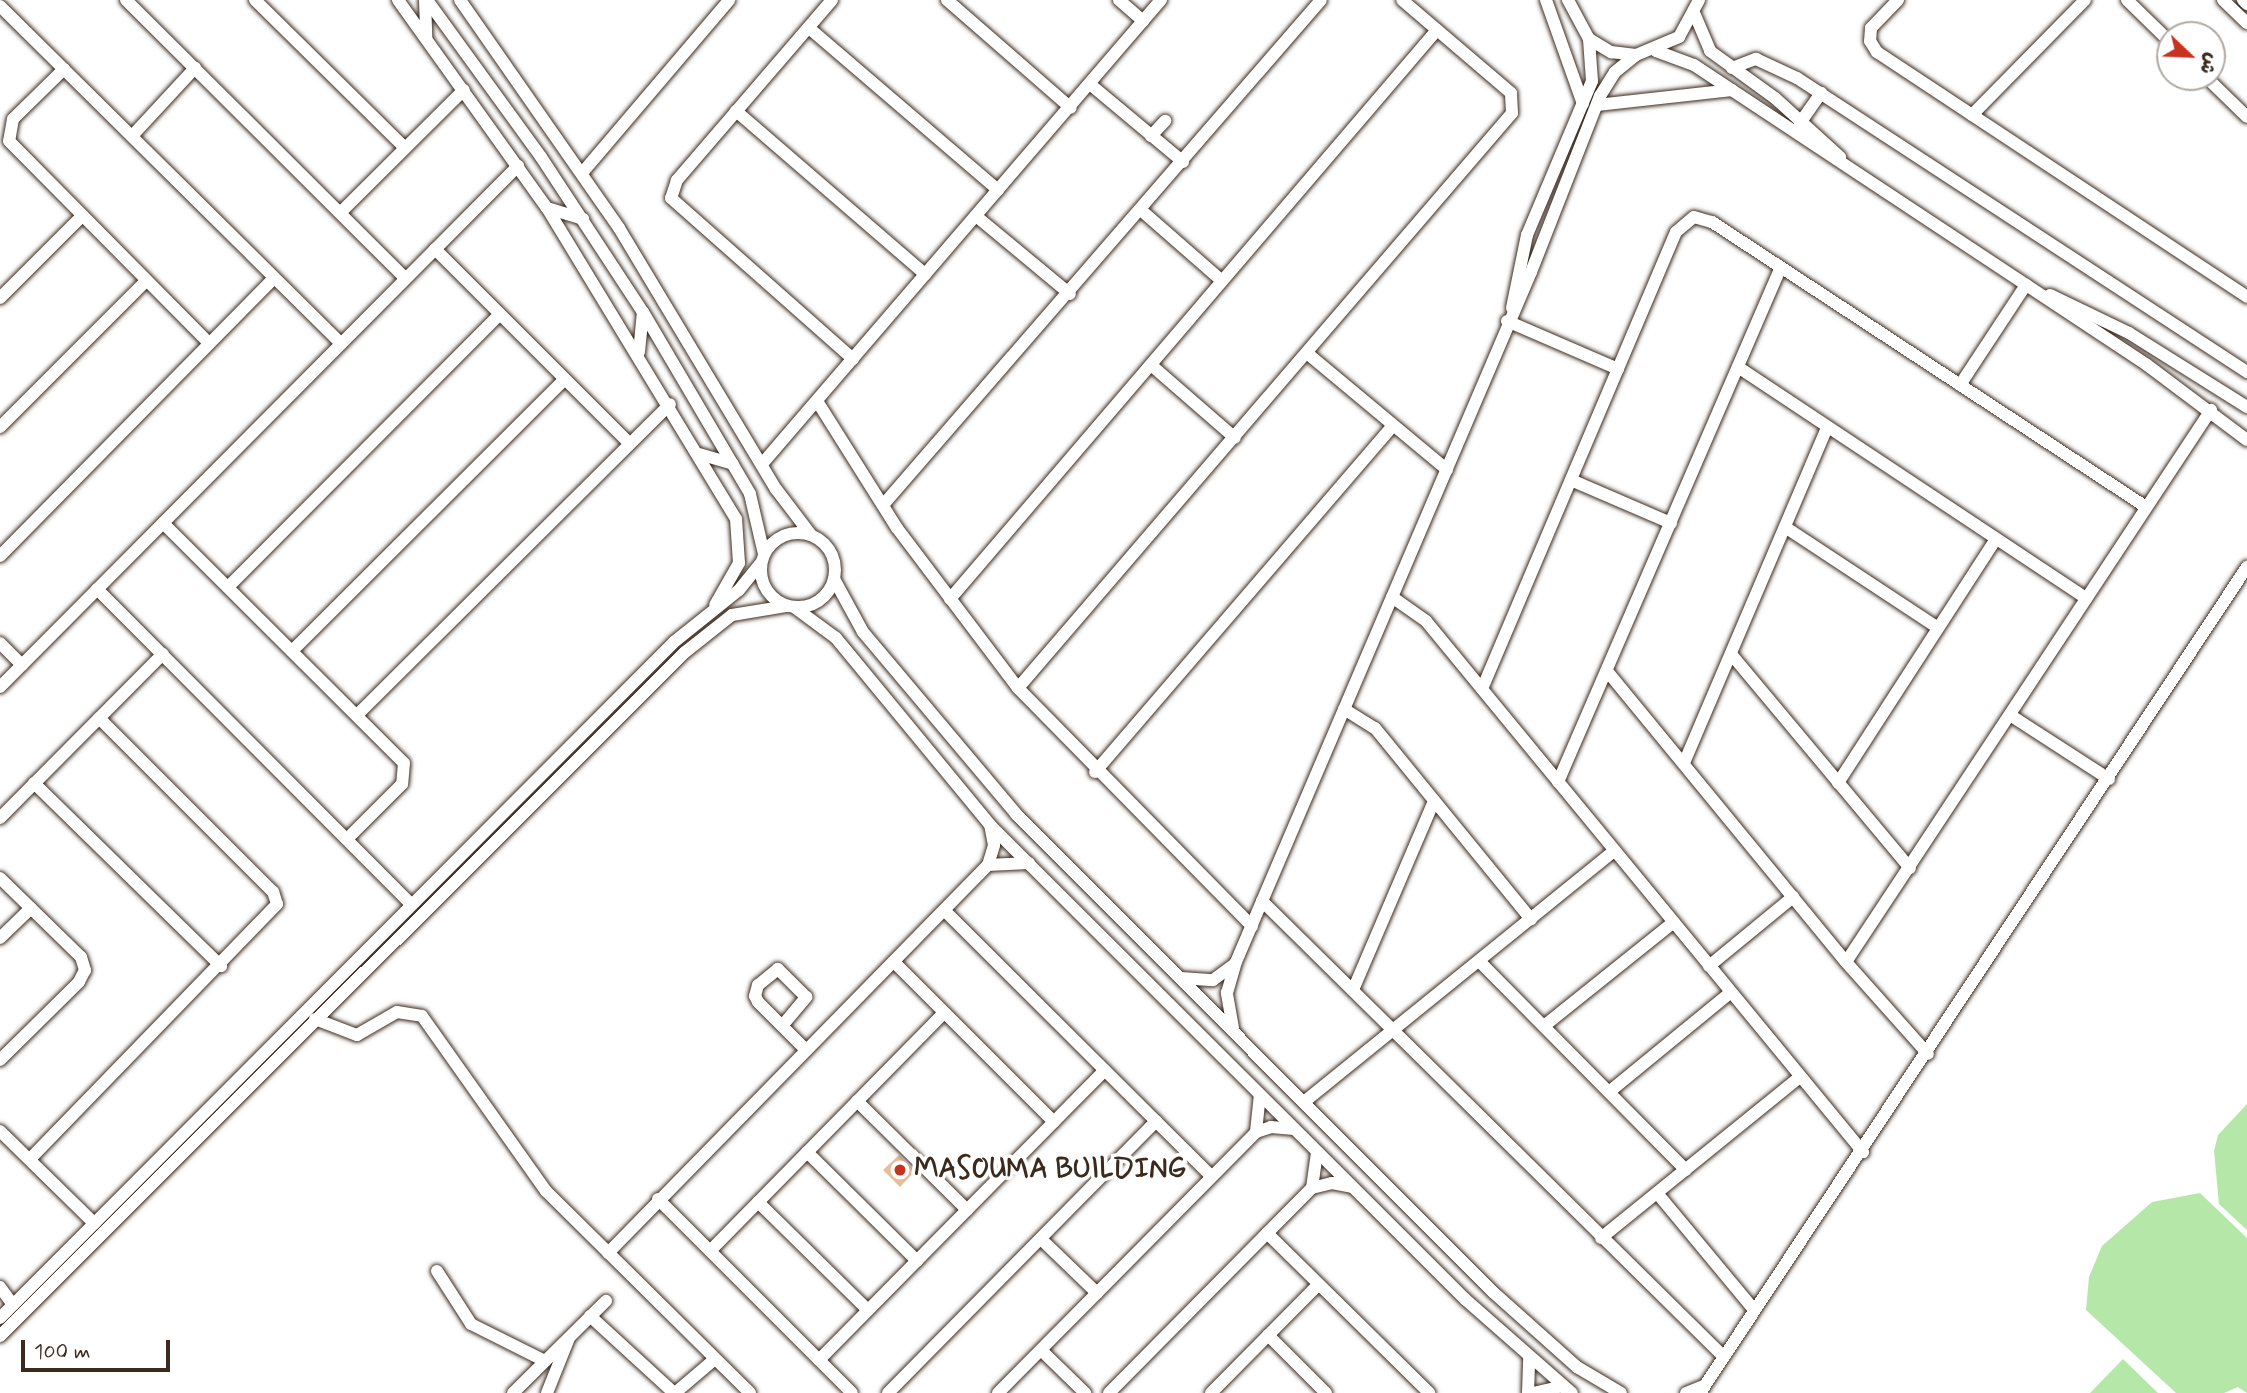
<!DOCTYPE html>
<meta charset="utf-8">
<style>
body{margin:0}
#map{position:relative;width:2247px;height:1393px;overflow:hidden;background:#fff;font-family:Mynerve,"Playpen Sans Arabic",sans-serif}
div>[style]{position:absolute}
.green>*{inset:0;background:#b4e7a8}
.building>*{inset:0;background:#e9bc99}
.roads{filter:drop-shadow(0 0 2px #3b2a1e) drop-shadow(0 0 2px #3b2a1e)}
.minor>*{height:12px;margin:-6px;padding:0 6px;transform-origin:6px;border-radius:6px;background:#fff}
.minor>.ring{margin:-6px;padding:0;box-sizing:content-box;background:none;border:12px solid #fff;border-radius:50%}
.dots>*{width:19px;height:19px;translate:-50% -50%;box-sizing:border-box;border:4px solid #fff;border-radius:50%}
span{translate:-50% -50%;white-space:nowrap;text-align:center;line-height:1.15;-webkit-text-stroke:7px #fff;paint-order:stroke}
.poi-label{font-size:28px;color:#3b2a1e;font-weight:700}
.left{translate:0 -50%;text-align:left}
.north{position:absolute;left:2156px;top:21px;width:70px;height:70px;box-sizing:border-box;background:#fff;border:2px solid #b1aaa5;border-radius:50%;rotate:113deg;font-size:19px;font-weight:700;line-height:28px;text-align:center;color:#3b2a1e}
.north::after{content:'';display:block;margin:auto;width:24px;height:32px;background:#c8321e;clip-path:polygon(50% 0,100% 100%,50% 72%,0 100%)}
.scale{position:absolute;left:21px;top:1340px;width:149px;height:32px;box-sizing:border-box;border:4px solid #3b2a1e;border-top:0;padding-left:9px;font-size:21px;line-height:24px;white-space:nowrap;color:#3b2a1e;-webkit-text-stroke:5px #fff;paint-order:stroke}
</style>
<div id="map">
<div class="green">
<i style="clip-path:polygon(2247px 1104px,2247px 1230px,2219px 1204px,2214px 1151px,2218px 1135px)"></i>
<i style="clip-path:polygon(2200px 1193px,2247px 1238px,2247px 1393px,2238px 1387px,2224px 1393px,2176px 1393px,2086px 1310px,2089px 1277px,2102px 1246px,2152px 1202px)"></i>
<i style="clip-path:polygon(2123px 1359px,2158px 1393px,2090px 1393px)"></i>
</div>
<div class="building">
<i style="clip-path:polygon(899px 1155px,915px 1171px,900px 1187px,883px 1170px)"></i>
</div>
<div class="roads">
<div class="minor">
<i style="left:126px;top:0;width:394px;rotate:44.9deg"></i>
<i style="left:255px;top:0;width:209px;rotate:44.6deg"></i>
<i style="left:398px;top:0;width:256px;rotate:54.4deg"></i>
<i style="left:547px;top:208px;width:364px;rotate:58.7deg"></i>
<i style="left:736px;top:519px;width:44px;rotate:86.1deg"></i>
<i style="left:739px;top:563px;width:48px;rotate:119.7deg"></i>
<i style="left:425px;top:0;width:38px;rotate:88deg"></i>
<i style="left:427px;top:0;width:194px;rotate:54deg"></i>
<i style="left:541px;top:157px;width:186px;rotate:56.7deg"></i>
<i style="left:643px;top:312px;width:211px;rotate:59.5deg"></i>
<i style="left:750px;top:494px;width:62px;rotate:76.9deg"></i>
<i style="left:460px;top:0;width:278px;rotate:55.1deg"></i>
<i style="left:619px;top:228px;width:305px;rotate:59deg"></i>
<i style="left:776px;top:489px;width:58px;rotate:52.7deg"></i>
<i style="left:832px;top:0;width:238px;rotate:130.7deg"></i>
<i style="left:677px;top:180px;width:19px;rotate:108deg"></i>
<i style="left:671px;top:198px;width:243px;rotate:41.5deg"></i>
<i style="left:947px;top:0;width:164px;rotate:41.1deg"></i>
<i style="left:1119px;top:0;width:32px;rotate:41deg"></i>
<i style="left:1546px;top:0;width:110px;rotate:70.4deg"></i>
<i style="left:1568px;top:0;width:44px;rotate:61.7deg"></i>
<i style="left:1589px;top:39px;width:26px;rotate:31deg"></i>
<i style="left:1611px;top:52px;width:25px;rotate:7deg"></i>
<i style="left:1636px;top:55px;width:47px;rotate:-22.7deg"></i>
<i style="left:1679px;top:37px;width:42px;rotate:-61.6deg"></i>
<i style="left:1898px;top:0;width:39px;rotate:134deg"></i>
<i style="left:1871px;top:28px;width:13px;rotate:94deg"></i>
<i style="left:1870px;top:41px;width:13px;rotate:58deg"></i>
<i style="left:1877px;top:52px;width:444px;rotate:33.5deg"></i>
<i style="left:2127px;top:0;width:60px;rotate:44.3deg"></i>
<i style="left:2223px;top:0;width:33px;rotate:44deg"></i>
<i style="left:2243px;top:0;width:6px;rotate:45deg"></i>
<i style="left:0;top:6px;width:479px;rotate:44.7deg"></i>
<i style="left:1695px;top:15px;width:39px;rotate:67deg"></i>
<i style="left:1710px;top:51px;width:80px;rotate:35.9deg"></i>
<i style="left:1775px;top:98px;width:88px;rotate:42.2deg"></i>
<i style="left:809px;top:28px;width:249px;rotate:40.6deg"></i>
<i style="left:1656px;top:51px;width:40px;rotate:20.2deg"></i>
<i style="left:1694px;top:65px;width:543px;rotate:33.51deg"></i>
<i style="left:2147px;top:365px;width:125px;rotate:36.9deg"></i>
<i style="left:1732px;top:68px;width:26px;rotate:-21deg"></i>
<i style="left:1756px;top:59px;width:45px;rotate:24.9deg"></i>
<i style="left:1797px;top:78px;width:538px;rotate:33.16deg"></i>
<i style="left:64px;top:69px;width:71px;rotate:135.6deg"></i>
<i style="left:13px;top:119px;width:22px;rotate:100deg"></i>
<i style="left:9px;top:141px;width:284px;rotate:45.3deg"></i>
<i style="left:2206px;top:77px;width:57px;rotate:44.3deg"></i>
<i style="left:1091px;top:85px;width:120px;rotate:39.9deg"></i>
<i style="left:1597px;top:105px;width:136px;rotate:-6.3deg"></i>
<i style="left:736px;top:111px;width:250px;rotate:40.8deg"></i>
<i style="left:1972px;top:115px;width:161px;rotate:-45.5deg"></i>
<i style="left:1800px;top:123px;width:37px;rotate:-55deg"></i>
<i style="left:132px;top:136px;width:93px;rotate:-47.2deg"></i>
<i style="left:1151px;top:136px;width:21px;rotate:-47deg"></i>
<i style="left:582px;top:173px;width:227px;rotate:-49.6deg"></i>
<i style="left:547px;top:208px;width:38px;rotate:17deg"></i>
<i style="left:1142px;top:211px;width:106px;rotate:41.2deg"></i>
<i style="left:341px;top:212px;width:173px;rotate:-44.8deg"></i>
<i style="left:976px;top:216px;width:122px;rotate:39.7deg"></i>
<i style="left:435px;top:249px;width:273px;rotate:45deg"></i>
<i style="left:2050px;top:295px;width:88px;rotate:25.7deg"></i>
<i style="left:2129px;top:333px;width:139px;rotate:32.1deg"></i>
<i style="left:0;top:298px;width:116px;rotate:-45deg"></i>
<i style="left:1512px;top:308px;width:75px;rotate:-78.4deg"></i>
<i style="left:1527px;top:235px;width:167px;rotate:-67.1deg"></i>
<i style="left:1592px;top:81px;width:42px;rotate:-94.1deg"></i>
<i style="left:1507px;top:321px;width:121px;rotate:23.4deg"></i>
<i style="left:639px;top:352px;width:40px;rotate:-84.3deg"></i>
<i style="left:1308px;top:354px;width:181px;rotate:39.8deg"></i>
<i style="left:1151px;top:365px;width:111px;rotate:41deg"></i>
<i style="left:1738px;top:367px;width:418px;rotate:33.6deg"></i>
<i style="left:1960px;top:385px;width:120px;rotate:-56.6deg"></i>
<i style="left:817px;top:401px;width:150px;rotate:57.8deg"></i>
<i style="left:897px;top:528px;width:201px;rotate:52.9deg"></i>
<i style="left:1018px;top:688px;width:334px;rotate:45.5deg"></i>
<i style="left:0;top:427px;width:206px;rotate:-45deg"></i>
<i style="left:699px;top:454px;width:35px;rotate:16deg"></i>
<i style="left:762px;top:464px;width:612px;rotate:-49.31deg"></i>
<i style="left:1571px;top:480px;width:109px;rotate:23.3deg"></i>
<i style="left:883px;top:505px;width:668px;rotate:-49.06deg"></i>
<i style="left:163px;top:523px;width:340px;rotate:44.9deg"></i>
<i style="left:404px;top:763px;width:21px;rotate:95deg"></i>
<i style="left:402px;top:784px;width:76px;rotate:135deg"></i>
<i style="left:1785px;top:527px;width:183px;rotate:33.4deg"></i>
<i class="ring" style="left:761px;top:533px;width:62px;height:62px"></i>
<i style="left:0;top:556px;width:390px;rotate:-45.4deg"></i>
<i style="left:834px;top:579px;width:60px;rotate:61.3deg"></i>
<i style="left:863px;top:632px;width:238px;rotate:49.9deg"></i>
<i style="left:1016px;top:814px;width:675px;rotate:45.06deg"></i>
<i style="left:1493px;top:1292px;width:113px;rotate:41.8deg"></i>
<i style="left:1577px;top:1367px;width:51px;rotate:30.6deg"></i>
<i style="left:228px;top:587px;width:385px;rotate:-45.1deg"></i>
<i style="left:97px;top:589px;width:445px;rotate:45.1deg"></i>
<i style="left:1392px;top:597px;width:42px;rotate:35.2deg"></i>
<i style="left:1426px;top:621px;width:688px;rotate:50.55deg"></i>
<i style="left:950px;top:599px;width:749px;rotate:-49.44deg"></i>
<i style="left:794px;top:607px;width:52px;rotate:36.4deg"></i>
<i style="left:836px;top:638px;width:242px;rotate:50.5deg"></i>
<i style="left:990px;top:825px;width:672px;rotate:44.94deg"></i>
<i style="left:1466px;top:1300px;width:141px;rotate:41.3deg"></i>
<i style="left:0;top:643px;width:31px;rotate:45deg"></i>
<i style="left:292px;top:651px;width:385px;rotate:-44.9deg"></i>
<i style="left:1731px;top:654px;width:279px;rotate:50.1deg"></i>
<i style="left:1607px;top:671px;width:377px;rotate:50.6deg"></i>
<i style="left:1846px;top:962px;width:123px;rotate:48.3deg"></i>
<i style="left:0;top:687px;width:735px;rotate:-45.17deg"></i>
<i style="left:1018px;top:688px;width:758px;rotate:-49.33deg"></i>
<i style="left:1512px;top:113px;width:20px;rotate:-93deg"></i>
<i style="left:1511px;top:93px;width:143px;rotate:-139.5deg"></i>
<i style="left:1482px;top:689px;width:496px;rotate:-67deg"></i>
<i style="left:1676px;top:232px;width:23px;rotate:-40deg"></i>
<i style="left:1694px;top:217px;width:19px;rotate:16deg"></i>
<i style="left:1712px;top:222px;width:519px;rotate:33.29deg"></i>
<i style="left:1344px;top:709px;width:36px;rotate:32deg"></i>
<i style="left:1375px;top:728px;width:247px;rotate:50.8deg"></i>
<i style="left:357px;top:715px;width:441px;rotate:-44.8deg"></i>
<i style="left:2010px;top:715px;width:118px;rotate:32.9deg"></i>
<i style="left:1684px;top:763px;width:365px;rotate:-66.9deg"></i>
<i style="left:1095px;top:772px;width:455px;rotate:-49.3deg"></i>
<i style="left:1558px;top:782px;width:561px;rotate:-66.59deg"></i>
<i style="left:34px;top:783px;width:262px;rotate:44.4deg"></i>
<i style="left:1838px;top:783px;width:291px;rotate:-57.1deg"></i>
<i style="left:0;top:818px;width:231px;rotate:-45.2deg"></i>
<i style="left:988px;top:865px;width:41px;rotate:-2.8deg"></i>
<i style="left:0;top:878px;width:113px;rotate:44.3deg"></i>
<i style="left:81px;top:957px;width:14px;rotate:73deg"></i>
<i style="left:85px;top:970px;width:13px;rotate:117deg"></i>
<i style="left:79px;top:982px;width:111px;rotate:135.4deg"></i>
<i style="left:1262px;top:901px;width:648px;rotate:44.62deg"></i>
<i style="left:944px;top:910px;width:377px;rotate:44.9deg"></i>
<i style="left:0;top:938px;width:43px;rotate:-44.1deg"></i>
<i style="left:1479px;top:961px;width:294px;rotate:45.3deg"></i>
<i style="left:894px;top:962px;width:226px;rotate:45deg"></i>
<i style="left:1846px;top:962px;width:662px;rotate:-56.53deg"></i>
<i style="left:1709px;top:966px;width:109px;rotate:-39.4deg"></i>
<i style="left:1181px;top:978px;width:32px;rotate:4deg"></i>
<i style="left:1213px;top:980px;width:26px;rotate:-36deg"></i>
<i style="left:1353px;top:990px;width:206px;rotate:-66.8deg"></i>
<i style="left:315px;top:1019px;width:45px;rotate:20.9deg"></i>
<i style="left:357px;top:1035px;width:46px;rotate:-29.9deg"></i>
<i style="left:397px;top:1012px;width:25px;rotate:9deg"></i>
<i style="left:422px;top:1016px;width:214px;rotate:54.7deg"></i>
<i style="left:546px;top:1191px;width:287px;rotate:44.7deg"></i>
<i style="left:782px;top:1026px;width:38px;rotate:-50deg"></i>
<i style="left:806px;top:997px;width:40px;rotate:-135deg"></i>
<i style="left:778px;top:969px;width:26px;rotate:141deg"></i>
<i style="left:758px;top:985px;width:11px;rotate:105deg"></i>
<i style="left:755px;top:996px;width:7px;rotate:63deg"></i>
<i style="left:758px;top:1002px;width:68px;rotate:45deg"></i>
<i style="left:1544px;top:1026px;width:166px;rotate:-38.7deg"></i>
<i style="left:1233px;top:1028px;width:36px;rotate:-100deg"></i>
<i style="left:1227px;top:993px;width:32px;rotate:-74deg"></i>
<i style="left:1236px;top:962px;width:750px;rotate:-66.85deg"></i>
<i style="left:1531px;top:272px;width:189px;rotate:-68.6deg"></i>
<i style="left:1600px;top:96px;width:28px;rotate:-58deg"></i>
<i style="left:1615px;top:72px;width:27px;rotate:-39deg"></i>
<i style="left:1609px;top:1092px;width:156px;rotate:-39.3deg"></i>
<i style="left:857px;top:1101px;width:155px;rotate:44.7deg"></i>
<i style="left:1304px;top:1102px;width:399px;rotate:-39deg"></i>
<i style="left:0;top:1131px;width:132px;rotate:44.4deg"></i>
<i style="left:1256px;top:1132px;width:37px;rotate:-84deg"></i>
<i style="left:807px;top:1152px;width:155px;rotate:44.7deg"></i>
<i style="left:30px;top:1159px;width:355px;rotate:-45.9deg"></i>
<i style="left:277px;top:904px;width:13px;rotate:-108deg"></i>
<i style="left:273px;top:892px;width:246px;rotate:-135deg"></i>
<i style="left:1312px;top:1188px;width:21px;rotate:-14deg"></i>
<i style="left:1332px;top:1183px;width:20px;rotate:11deg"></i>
<i style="left:1657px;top:1193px;width:152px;rotate:50.3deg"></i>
<i style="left:658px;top:1199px;width:274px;rotate:45deg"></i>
<i style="left:758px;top:1202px;width:154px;rotate:44.5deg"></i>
<i style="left:1267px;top:1233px;width:228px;rotate:44.6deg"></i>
<i style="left:1601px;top:1238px;width:256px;rotate:-39deg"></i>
<i style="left:1041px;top:1239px;width:78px;rotate:44deg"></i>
<i style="left:710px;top:1251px;width:334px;rotate:-45.5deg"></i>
<i style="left:608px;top:1253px;width:543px;rotate:-45.6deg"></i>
<i style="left:988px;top:865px;width:21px;rotate:-73deg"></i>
<i style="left:994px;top:845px;width:20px;rotate:-101deg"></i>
<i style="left:437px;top:1271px;width:63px;rotate:57.3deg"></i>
<i style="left:471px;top:1324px;width:83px;rotate:26.6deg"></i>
<i style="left:0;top:1287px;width:22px;rotate:54deg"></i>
<i style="left:590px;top:1316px;width:114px;rotate:42.5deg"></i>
<i style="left:0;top:1318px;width:955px;rotate:-45.08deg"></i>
<i style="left:674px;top:642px;width:83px;rotate:-38.7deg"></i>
<i style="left:739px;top:590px;width:35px;rotate:-51deg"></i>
<i style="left:1268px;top:1335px;width:82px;rotate:45deg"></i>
<i style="left:0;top:1336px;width:967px;rotate:-44.96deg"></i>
<i style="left:684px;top:653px;width:61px;rotate:-38.4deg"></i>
<i style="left:732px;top:615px;width:56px;rotate:-9.3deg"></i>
<i style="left:1041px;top:1350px;width:62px;rotate:44.3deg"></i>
<i style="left:819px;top:1360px;width:407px;rotate:-45.4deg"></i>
<i style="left:513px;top:1393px;width:131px;rotate:-44.7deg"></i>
<i style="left:547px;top:1393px;width:59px;rotate:-68.2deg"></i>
<i style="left:675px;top:1393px;width:52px;rotate:-40.4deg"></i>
<i style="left:888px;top:1393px;width:382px;rotate:-45.4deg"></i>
<i style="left:998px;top:1393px;width:367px;rotate:-45.3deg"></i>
<i style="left:1256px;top:1132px;width:16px;rotate:-18deg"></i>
<i style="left:1271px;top:1127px;width:23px;rotate:5deg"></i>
<i style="left:1109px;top:1393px;width:289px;rotate:-45.3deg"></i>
<i style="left:1312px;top:1188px;width:35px;rotate:-82deg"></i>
<i style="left:1211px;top:1393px;width:153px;rotate:-45.3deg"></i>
<i style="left:1528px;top:1393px;width:35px;rotate:-88deg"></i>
<i style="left:1533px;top:1393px;width:31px;rotate:-13deg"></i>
<i style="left:1563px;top:1386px;width:5px;rotate:53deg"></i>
<i style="left:1686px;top:1393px;width:18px;rotate:-22deg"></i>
<i style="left:1700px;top:1393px;width:991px;rotate:-56.49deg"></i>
</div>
</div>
<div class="dots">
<i style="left:900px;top:1170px;background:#c8321e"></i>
</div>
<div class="poi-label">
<span class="left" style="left:914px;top:1170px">MASOUMA BUILDING</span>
</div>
<div class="north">ش</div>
<div class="scale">100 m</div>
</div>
